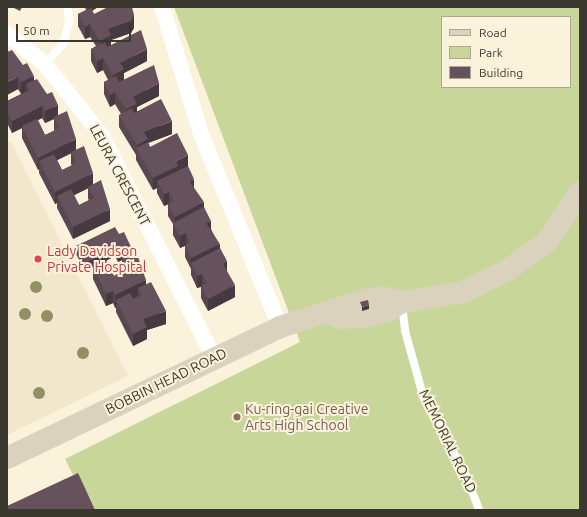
<!DOCTYPE html>
<style>
body{margin:0}
#map{position:relative;width:587px;height:517px;overflow:hidden;background:#fbf2dc;font-family:Ubuntu,sans-serif}
div>[style]{position:absolute}
.built>*{inset:0;background:#f2e7ca}
.green>*{inset:0;background:#c8d799}
.service>*{height:8px;margin:-4px;padding:0 4px;transform-origin:4px;border-radius:4px;background:#fff}
.minor>*{height:16px;margin:-8px;padding:0 8px;transform-origin:8px;border-radius:8px;background:#fff}
.secondary>*{height:22px;margin:-11px;padding:0 11px;transform-origin:11px;border-radius:11px;background:#dbd2bd}
.trees>*{width:12px;height:12px;margin:-6px;border-radius:50%;background:#8f9163}
.wall>*{inset:0;background:#58474f}
.shaded-wall>*{inset:0;background:#473940}
.building>*{inset:0;background:#66525c}
.dots>*{width:11px;height:11px;translate:-50% -50%;box-sizing:border-box;border:2px solid #fbf2dc;border-radius:50%}
span{translate:-50% -50%;white-space:nowrap;text-align:center;line-height:1.15;-webkit-text-stroke:4px #fbf2dc;paint-order:stroke}
.street-label{font-size:14px;color:#3a372f}
.health-label{font-size:14px;color:#be3a42}
.left{translate:0 -50%;text-align:left}
.education-label{font-size:14px;color:#785e54}
.frame{position:absolute;inset:0;border:8px solid #3a372f;pointer-events:none}
.legend{position:absolute;left:441px;top:16px;width:130px;height:72px;box-sizing:border-box;background:#fbf2dc;border:1px solid #aea797;margin:0;padding:5px 7px;list-style:none;font-size:12px;color:#3a372f}
.legend li{display:flex;align-items:center;gap:8px;height:20px}
.legend b{width:20px;border:1px solid #aea797}
.scale{position:absolute;left:16px;top:24px;width:115px;height:18px;box-sizing:border-box;border:2px solid #3a372f;border-top:0;padding-left:5px;font-size:12px;line-height:14px;white-space:nowrap;color:#3a372f;-webkit-text-stroke:3px #fbf2dc;paint-order:stroke}
</style>
<div id="map">
<div class="built">
<i style="clip-path:polygon(7px 141px,11px 142px,128px 376px,7px 435px)"></i>
</div>
<div class="green">
<i style="clip-path:polygon(evenodd,174px 7px,580px 7px,580px 510px,91px 510px,65px 459px,300px 342px,174px 7px,442px 17px,570px 17px,570px 87px,442px 87px,442px 17px)"></i>
</div>
<div class="service">
<i style="left:45px;top:64px;width:27px;rotate:-48deg"></i>
<i style="left:63px;top:44px;width:23px;rotate:-75deg"></i>
<i style="left:69px;top:22px;width:15px;rotate:-94deg"></i>
<i style="left:402px;top:305px;width:26px;rotate:83deg"></i>
<i style="left:405px;top:331px;width:71px;rotate:74.4deg"></i>
<i style="left:424px;top:399px;width:85px;rotate:61deg"></i>
<i style="left:465px;top:473px;width:40px;rotate:69deg"></i>
</div>
<div class="minor">
<i style="left:162px;top:7px;width:133px;rotate:72.9deg"></i>
<i style="left:201px;top:134px;width:209px;rotate:67.7deg"></i>
<i style="left:7px;top:34px;width:48px;rotate:38.3deg"></i>
<i style="left:45px;top:64px;width:92px;rotate:51.6deg"></i>
<i style="left:102px;top:136px;width:249px;rotate:63.2deg"></i>
</div>
<div class="secondary">
<i style="left:329px;top:313px;width:13px;rotate:23deg"></i>
<i style="left:341px;top:318px;width:23px;rotate:-2deg"></i>
<i style="left:364px;top:317px;width:24px;rotate:-15deg"></i>
<i style="left:387px;top:311px;width:17px;rotate:-31deg"></i>
<i style="left:402px;top:302px;width:62px;rotate:-9.3deg"></i>
<i style="left:463px;top:292px;width:48px;rotate:-26deg"></i>
<i style="left:506px;top:271px;width:50px;rotate:-35.3deg"></i>
<i style="left:547px;top:242px;width:60px;rotate:-56.6deg"></i>
<i style="left:7px;top:458px;width:303px;rotate:-25.6deg"></i>
<i style="left:280px;top:327px;width:88px;rotate:-17.8deg"></i>
<i style="left:364px;top:300px;width:17px;rotate:-10deg"></i>
<i style="left:381px;top:297px;width:22px;rotate:13deg"></i>
</div>
<div class="trees">
<i style="left:36px;top:287px"></i>
<i style="left:25px;top:314px"></i>
<i style="left:47px;top:316px"></i>
<i style="left:83px;top:353px"></i>
<i style="left:39px;top:393px"></i>
</div>
<div class="wall">
<i style="clip-path:polygon(12px 7px,22px 7px,20px 11px)"></i>
<i style="clip-path:polygon(85px 7px,98px 7px,92px 11px,94px 14px,134px 28px,131px 33px,111px 40px,111px 45px,147px 61px,124px 73px,124px 80px,159px 96px,137px 107px,137px 111px,172px 134px,148px 143px,150px 147px,188px 167px,194px 188px,204px 208px,211px 229px,220px 248px,235px 297px,208px 311px,201px 298px,201px 287px,197px 288px,191px 275px,191px 269px,185px 257px,185px 246px,180px 248px,173px 235px,173px 224px,168px 216px,168px 204px,164px 206px,157px 193px,157px 188px,153px 190px,136px 160px,136px 155px,119px 127px,119px 115px,121px 114px,115px 104px,110px 107px,104px 94px,104px 82px,108px 80px,103px 70px,97px 73px,91px 61px,91px 49px,96px 46px,90px 37px,85px 39px,78px 26px,78px 14px,86px 10px)"></i>
<i style="clip-path:polygon(evenodd,23px 65px,34px 80px,58px 115px,93px 184px,110px 221px,73px 239px,57px 208px,57px 203px,55px 204px,39px 173px,39px 169px,38px 170px,22px 138px,22px 128px,12px 133px,7px 123px,7px 101px,21px 94px,18px 89px,7px 95px,23px 65px,42px 118px,45px 123px,54px 119px,54px 130px,55px 131px,45px 135px,38px 120px,42px 118px,23px 65px,71px 153px,71px 164px,72px 166px,62px 170px,57px 160px,71px 153px,23px 65px,88px 188px,88px 199px,89px 200px,79px 205px,74px 195px,88px 188px)"></i>
<i style="clip-path:polygon(evenodd,119px 234px,131px 253px,166px 324px,147px 330px,147px 339px,133px 346px,116px 312px,116px 307px,115px 308px,113px 303px,106px 306px,93px 279px,93px 267px,85px 271px,76px 254px,76px 246px,119px 234px,115px 256px,118px 262px,122px 260px,122px 270px,123px 271px,114px 276px,106px 261px,115px 256px)"></i>
</div>
<div class="shaded-wall">
<i style="clip-path:polygon(88px 7px,98px 7px,88px 13px)"></i>
<i style="clip-path:polygon(134px 15px,134px 28px,131px 33px,111px 40px,111px 48px,100px 53px,100px 41px,108px 29px)"></i>
<i style="clip-path:polygon(90px 24px,90px 37px,85px 39px,85px 27px)"></i>
<i style="clip-path:polygon(147px 49px,147px 61px,124px 73px,124px 81px,113px 87px,113px 75px,120px 63px)"></i>
<i style="clip-path:polygon(103px 58px,103px 70px,97px 73px,97px 61px)"></i>
<i style="clip-path:polygon(34px 76px,34px 88px,26px 84px,26px 92px,21px 94px,21px 82px)"></i>
<i style="clip-path:polygon(18px 77px,18px 89px,7px 95px,7px 82px)"></i>
<i style="clip-path:polygon(159px 83px,159px 96px,137px 107px,137px 116px,126px 121px,126px 109px,133px 97px)"></i>
<i style="clip-path:polygon(115px 92px,115px 104px,110px 107px,110px 95px)"></i>
<i style="clip-path:polygon(58px 105px,58px 117px,54px 117px,54px 119px,45px 123px,45px 111px)"></i>
<i style="clip-path:polygon(42px 106px,42px 118px,23px 128px,22px 126px,22px 128px,12px 133px,12px 121px)"></i>
<i style="clip-path:polygon(172px 121px,172px 134px,148px 143px,148px 151px,137px 150px,137px 145px,144px 132px)"></i>
<i style="clip-path:polygon(76px 139px,76px 151px,43px 167px,39px 161px,39px 169px,38px 170px,38px 158px)"></i>
<i style="clip-path:polygon(188px 155px,188px 167px,157px 181px,157px 188px,153px 190px,153px 178px,176px 161px)"></i>
<i style="clip-path:polygon(93px 173px,93px 186px,60px 202px,57px 196px,57px 203px,55px 204px,55px 192px)"></i>
<i style="clip-path:polygon(194px 179px,194px 191px,190px 182px)"></i>
<i style="clip-path:polygon(169px 192px,169px 204px,164px 206px,164px 194px)"></i>
<i style="clip-path:polygon(204px 202px,204px 214px,175px 227px,175px 217px)"></i>
<i style="clip-path:polygon(110px 209px,110px 221px,73px 239px,73px 227px)"></i>
<i style="clip-path:polygon(211px 221px,211px 233px,206px 223px)"></i>
<i style="clip-path:polygon(186px 233px,186px 245px,180px 248px,180px 236px)"></i>
<i style="clip-path:polygon(220px 244px,220px 256px,191px 264px,191px 258px)"></i>
<i style="clip-path:polygon(131px 247px,131px 255px,122px 258px,122px 260px,118px 262px,118px 254px)"></i>
<i style="clip-path:polygon(115px 248px,115px 256px,85px 271px,85px 263px)"></i>
<i style="clip-path:polygon(227px 261px,227px 273px,223px 264px)"></i>
<i style="clip-path:polygon(202px 274px,202px 286px,197px 288px,197px 276px)"></i>
<i style="clip-path:polygon(146px 280px,146px 292px,138px 288px,138px 296px,119px 306px,116px 300px,116px 307px,115px 308px,115px 295px)"></i>
<i style="clip-path:polygon(235px 285px,235px 297px,208px 311px,208px 299px)"></i>
<i style="clip-path:polygon(113px 291px,113px 303px,106px 306px,106px 294px)"></i>
<i style="clip-path:polygon(369px 305px,369px 309px,362px 311px,362px 307px)"></i>
<i style="clip-path:polygon(166px 311px,166px 324px,147px 330px,147px 339px,133px 346px,133px 334px,143px 319px)"></i>
</div>
<div class="building">
<i style="clip-path:polygon(108px 7px,132px 7px,134px 15px,131px 21px,108px 29px,111px 35px,100px 41px,90px 24px,85px 27px,78px 14px,91px 8px,94px 14px)"></i>
<i style="clip-path:polygon(141px 30px,147px 49px,120px 63px,124px 69px,113px 75px,103px 58px,97px 61px,91px 49px,105px 42px,107px 47px)"></i>
<i style="clip-path:polygon(12px 50px,23px 65px,27px 63px,34px 76px,21px 82px,18px 77px,7px 82px,7px 52px)"></i>
<i style="clip-path:polygon(154px 65px,159px 83px,133px 97px,137px 104px,126px 109px,115px 92px,110px 95px,104px 82px,116px 76px,119px 82px)"></i>
<i style="clip-path:polygon(37px 79px,47px 94px,52px 92px,58px 105px,45px 111px,42px 106px,12px 121px,7px 111px,7px 101px,30px 90px,26px 84px)"></i>
<i style="clip-path:polygon(161px 99px,172px 121px,144px 132px,148px 139px,137px 145px,119px 115px,132px 108px,134px 113px)"></i>
<i style="clip-path:polygon(67px 111px,76px 139px,38px 158px,22px 126px,37px 119px,45px 135px,59px 128px,54px 117px)"></i>
<i style="clip-path:polygon(177px 133px,188px 155px,176px 161px,178px 166px,153px 178px,136px 148px,148px 142px,150px 147px)"></i>
<i style="clip-path:polygon(84px 146px,93px 173px,55px 192px,39px 161px,54px 154px,62px 170px,76px 163px,71px 152px)"></i>
<i style="clip-path:polygon(188px 166px,194px 179px,190px 182px,204px 202px,175px 217px,168px 204px,174px 201px,169px 192px,164px 194px,157px 181px)"></i>
<i style="clip-path:polygon(101px 180px,110px 209px,73px 227px,57px 196px,71px 189px,79px 205px,94px 198px,88px 187px)"></i>
<i style="clip-path:polygon(204px 207px,211px 221px,206px 223px,220px 244px,191px 258px,185px 245px,190px 242px,186px 233px,180px 236px,173px 223px)"></i>
<i style="clip-path:polygon(115px 227px,119px 234px,124px 232px,131px 247px,118px 254px,115px 248px,85px 263px,76px 246px)"></i>
<i style="clip-path:polygon(220px 248px,227px 261px,223px 264px,235px 285px,208px 299px,201px 286px,207px 283px,202px 274px,197px 276px,191px 263px)"></i>
<i style="clip-path:polygon(136px 251px,146px 280px,115px 295px,113px 291px,106px 294px,93px 267px,106px 260px,114px 276px,127px 269px,122px 258px)"></i>
<i style="clip-path:polygon(151px 282px,166px 311px,143px 319px,147px 327px,133px 334px,116px 300px,130px 293px,133px 299px,142px 295px,138px 288px)"></i>
<i style="clip-path:polygon(368px 300px,369px 305px,362px 307px,360px 302px)"></i>
<i style="clip-path:polygon(78px 473px,95px 510px,7px 510px,7px 506px)"></i>
</div>
<div class="dots">
<i style="left:38px;top:259px;background:#e0444e"></i>
<i style="left:237px;top:417px;background:#8d6e63"></i>
</div>
<div class="street-label">
<span style="left:120px;top:175px;rotate:62deg">LEURA CRESCENT</span>
<span style="left:166px;top:381px;rotate:-26deg">BOBBIN HEAD ROAD</span>
<span style="left:448px;top:441px;rotate:64deg">MEMORIAL ROAD</span>
</div>
<div class="health-label">
<span class="left" style="left:47px;top:259px">Lady Davidson<br>Private Hospital</span>
</div>
<div class="education-label">
<span class="left" style="left:245px;top:417px">Ku-ring-gai Creative<br>Arts High School</span>
</div>
<div class="frame"></div>
<ul class="legend">
<li><b style="height:5px;background:#dbd2bd"></b>Road</li>
<li><b style="height:11px;background:#c8d799"></b>Park</li>
<li><b style="height:11px;background:#66525c"></b>Building</li>
</ul>
<div class="scale">50 m</div>
</div>
